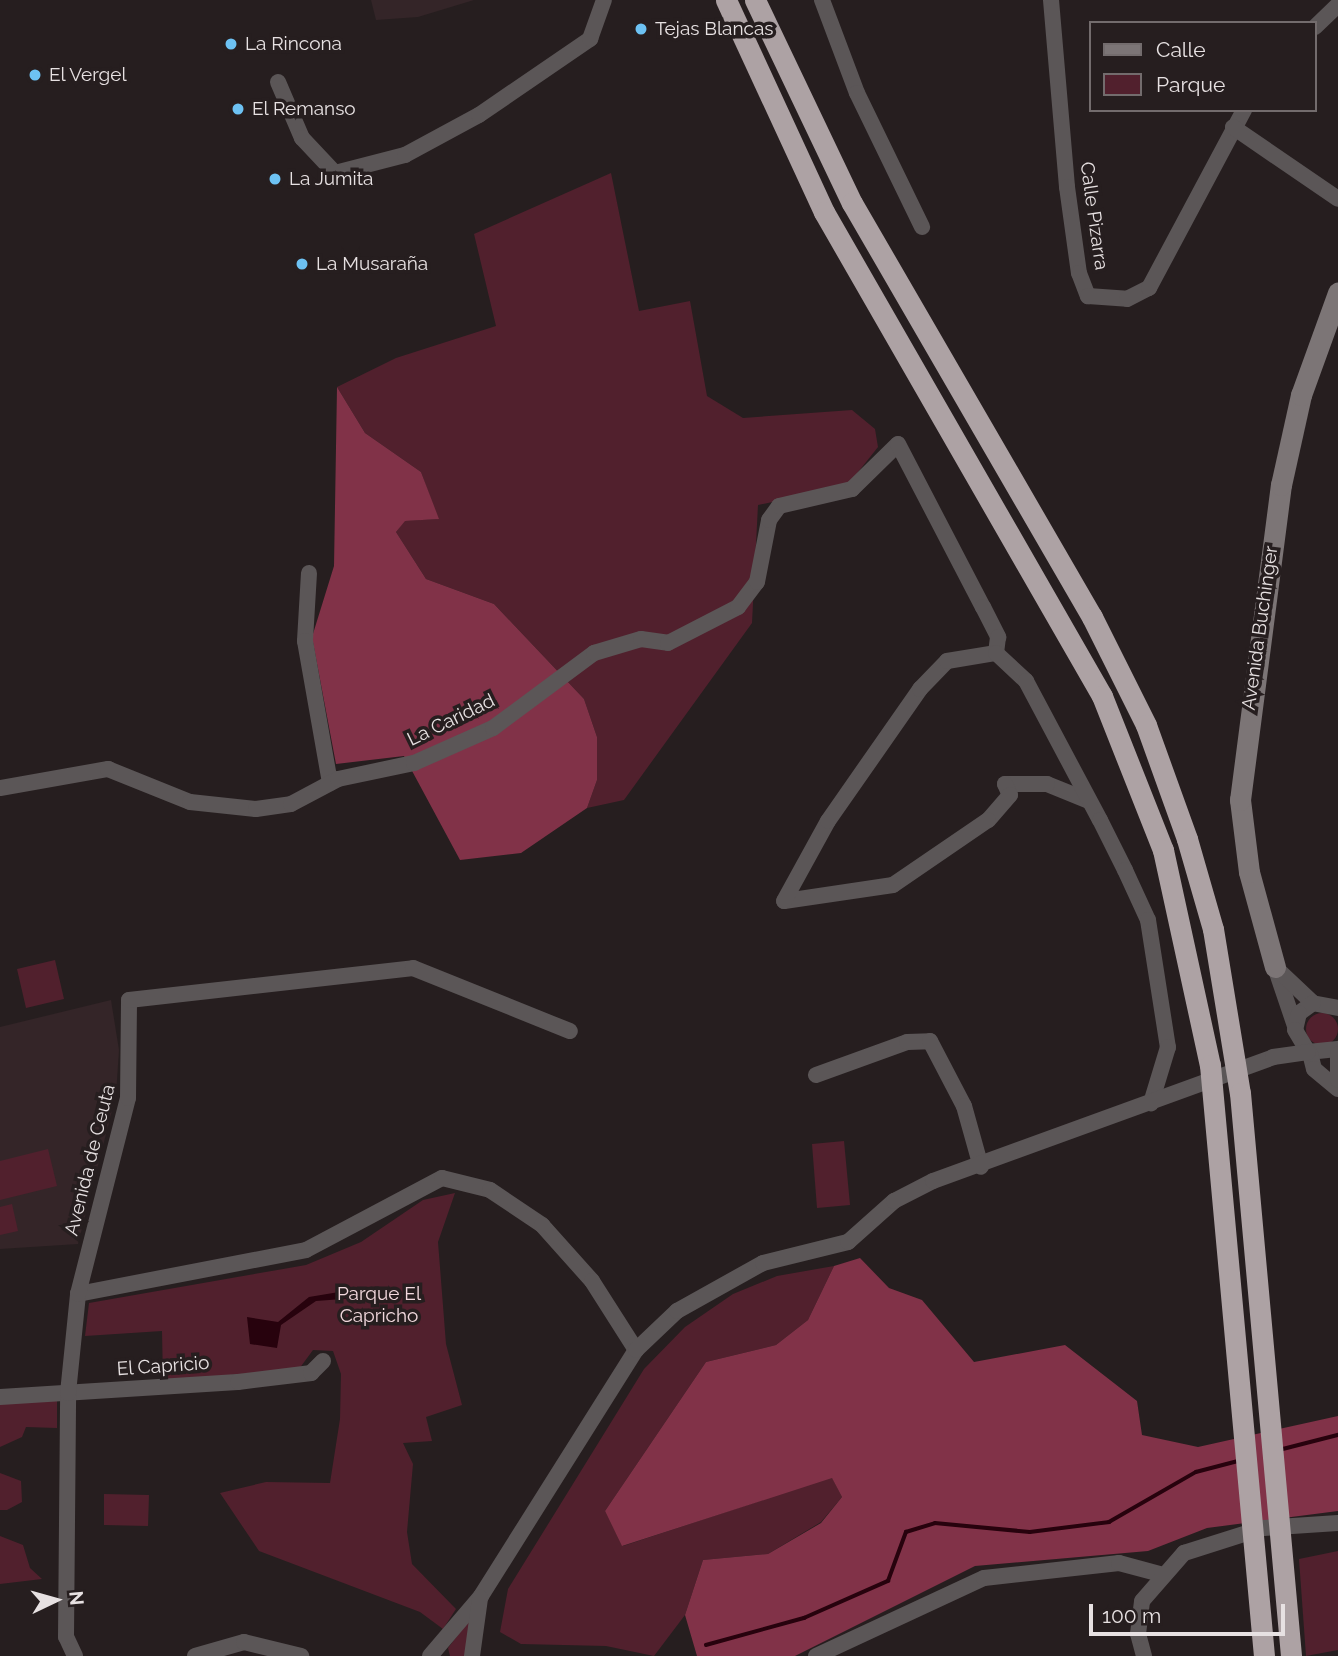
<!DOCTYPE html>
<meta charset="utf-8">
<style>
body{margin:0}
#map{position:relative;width:1338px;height:1656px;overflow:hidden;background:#261e1f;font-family:Raleway,sans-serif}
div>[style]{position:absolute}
.built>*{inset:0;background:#342528}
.green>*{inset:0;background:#51202d}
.round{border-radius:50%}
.forest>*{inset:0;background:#813248}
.water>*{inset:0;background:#27020d}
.stream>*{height:3.5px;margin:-1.75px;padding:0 1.75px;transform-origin:1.75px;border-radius:1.75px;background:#27020d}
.street>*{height:16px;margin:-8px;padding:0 8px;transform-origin:8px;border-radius:8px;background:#5b5657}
.secondary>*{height:21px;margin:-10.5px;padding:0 10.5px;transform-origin:10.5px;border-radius:10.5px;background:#7c7576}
.highway>*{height:21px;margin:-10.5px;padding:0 10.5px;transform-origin:10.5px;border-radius:10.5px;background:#ada2a4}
.dots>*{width:19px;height:19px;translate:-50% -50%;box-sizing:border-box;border:4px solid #261e1f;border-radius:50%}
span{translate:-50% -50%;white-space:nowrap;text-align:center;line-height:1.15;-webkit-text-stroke:7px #261e1f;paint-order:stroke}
.poi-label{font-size:19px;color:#e7e1e2}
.left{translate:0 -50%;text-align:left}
.street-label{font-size:19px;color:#e7e1e2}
.park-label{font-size:19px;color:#f1d8dd}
.legend{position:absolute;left:1089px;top:21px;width:228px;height:91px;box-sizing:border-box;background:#261e1f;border:2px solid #736c6d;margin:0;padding:9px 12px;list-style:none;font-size:21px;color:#e7e1e2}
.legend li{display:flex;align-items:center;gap:14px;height:35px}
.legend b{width:35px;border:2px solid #736c6d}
.north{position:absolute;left:21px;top:1565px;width:70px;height:70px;-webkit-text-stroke:5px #261e1f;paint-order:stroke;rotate:85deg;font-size:19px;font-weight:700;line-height:28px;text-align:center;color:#e7e1e2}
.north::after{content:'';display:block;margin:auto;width:24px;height:32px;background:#e7e1e2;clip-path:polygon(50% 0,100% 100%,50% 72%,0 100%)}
.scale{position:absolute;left:1089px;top:1604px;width:196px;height:32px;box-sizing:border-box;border:4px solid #e7e1e2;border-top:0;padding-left:9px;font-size:21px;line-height:24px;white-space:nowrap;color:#e7e1e2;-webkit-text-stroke:5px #261e1f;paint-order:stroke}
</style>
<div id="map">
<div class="built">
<i style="clip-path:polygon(371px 0,474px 0,418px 17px,376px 20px)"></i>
<i style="clip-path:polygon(111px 1000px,119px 1050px,116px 1095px,78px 1244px,0 1249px,0 1027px)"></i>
</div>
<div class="green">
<i style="clip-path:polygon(611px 173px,639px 311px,690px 301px,707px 396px,743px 418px,852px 410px,875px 429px,878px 447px,847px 486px,758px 505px,752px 623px,624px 800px,587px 808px,597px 780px,597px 737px,584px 699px,494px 604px,426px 579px,396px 532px,404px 521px,438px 519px,421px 472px,365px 433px,337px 387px,396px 358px,496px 326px,474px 234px)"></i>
<i style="clip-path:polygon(55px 960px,64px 999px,26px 1008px,17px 969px)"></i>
<i class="round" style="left:1306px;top:1013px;width:32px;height:32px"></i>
<i style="clip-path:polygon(844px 1141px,850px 1205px,817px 1208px,812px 1144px)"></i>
<i style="clip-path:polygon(48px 1149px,57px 1186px,0 1200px,0 1161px)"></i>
<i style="clip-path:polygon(455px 1193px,438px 1242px,446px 1344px,462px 1405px,426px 1417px,432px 1441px,403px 1443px,413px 1464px,407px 1532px,412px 1564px,456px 1609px,443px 1629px,420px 1612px,259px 1551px,220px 1493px,266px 1482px,330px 1483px,340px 1419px,341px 1374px,333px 1351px,313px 1350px,299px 1369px,163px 1381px,162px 1331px,85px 1336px,89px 1303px,306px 1265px,361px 1242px,423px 1200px)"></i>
<i style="clip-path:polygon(12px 1204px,18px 1231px,0 1235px,0 1207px)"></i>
<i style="clip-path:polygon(834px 1266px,808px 1320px,776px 1345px,706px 1362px,605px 1511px,623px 1546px,832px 1477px,842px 1497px,821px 1522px,768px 1554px,703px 1560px,685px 1615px,654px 1656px,606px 1646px,521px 1644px,500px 1632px,508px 1589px,644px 1369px,685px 1327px,733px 1294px,777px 1276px)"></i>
<i style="clip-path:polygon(57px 1398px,57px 1428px,26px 1427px,22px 1437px,0 1447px,0 1403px)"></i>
<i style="clip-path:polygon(0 1473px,21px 1481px,22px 1502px,7px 1510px,0 1510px)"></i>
<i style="clip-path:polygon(104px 1494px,149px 1495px,148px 1526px,104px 1525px)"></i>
<i style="clip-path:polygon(0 1536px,23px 1545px,30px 1568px,42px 1579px,0 1584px)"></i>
<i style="clip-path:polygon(1338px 1551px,1338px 1650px,1306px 1656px,1299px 1559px)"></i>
<i style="clip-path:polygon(470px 1619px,466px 1656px,450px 1656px,448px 1648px)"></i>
</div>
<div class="forest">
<i style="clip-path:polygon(337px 387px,365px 433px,421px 472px,439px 519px,405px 521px,396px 532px,426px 579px,494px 604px,584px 699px,597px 737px,597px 780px,587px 808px,521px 853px,460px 860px,404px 756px,336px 764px,312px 637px,334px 566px)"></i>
<i style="clip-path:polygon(860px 1258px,889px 1288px,922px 1300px,974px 1362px,1065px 1345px,1137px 1401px,1142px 1435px,1198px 1447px,1338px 1416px,1338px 1511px,1207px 1528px,1148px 1551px,975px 1566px,795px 1656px,697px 1656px,685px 1615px,703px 1560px,768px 1554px,821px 1523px,842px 1497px,832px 1478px,622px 1546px,605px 1511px,706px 1362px,776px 1345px,808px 1320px,834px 1266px)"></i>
</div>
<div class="water">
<i style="clip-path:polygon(369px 1287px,377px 1291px,374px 1304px,356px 1298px,316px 1301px,281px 1325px,277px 1348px,250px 1344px,247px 1317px,278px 1322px,309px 1297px)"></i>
</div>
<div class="stream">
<i style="left:1279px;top:1450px;width:61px;rotate:-14.3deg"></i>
<i style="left:706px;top:1645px;width:102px;rotate:-15.4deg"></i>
<i style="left:804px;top:1618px;width:92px;rotate:-23.8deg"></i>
<i style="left:888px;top:1581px;width:52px;rotate:-69.8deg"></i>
<i style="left:906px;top:1532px;width:30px;rotate:-17deg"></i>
<i style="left:935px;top:1523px;width:95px;rotate:5.4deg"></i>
<i style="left:1030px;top:1532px;width:80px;rotate:-7.2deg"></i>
<i style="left:1109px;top:1522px;width:100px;rotate:-29.9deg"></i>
<i style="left:1196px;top:1472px;width:43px;rotate:-14.7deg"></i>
</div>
<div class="street">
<i style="left:822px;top:0;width:99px;rotate:69.4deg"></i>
<i style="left:857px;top:93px;width:149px;rotate:64.1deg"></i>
<i style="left:1051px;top:0;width:188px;rotate:85.1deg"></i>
<i style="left:1067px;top:187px;width:87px;rotate:82.1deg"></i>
<i style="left:1079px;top:273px;width:25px;rotate:69deg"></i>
<i style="left:1088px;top:296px;width:39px;rotate:4deg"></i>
<i style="left:1127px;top:299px;width:25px;rotate:-27deg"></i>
<i style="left:1149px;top:288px;width:202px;rotate:-61.9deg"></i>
<i style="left:1315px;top:27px;width:32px;rotate:-44deg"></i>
<i style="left:278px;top:82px;width:61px;rotate:66.8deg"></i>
<i style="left:302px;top:138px;width:48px;rotate:46.7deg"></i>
<i style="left:335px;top:173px;width:72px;rotate:-14.4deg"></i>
<i style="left:405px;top:155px;width:84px;rotate:-28.4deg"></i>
<i style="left:479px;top:115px;width:135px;rotate:-34.4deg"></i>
<i style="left:590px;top:39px;width:41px;rotate:-70.3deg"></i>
<i style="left:1233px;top:127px;width:127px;rotate:34.4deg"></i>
<i style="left:309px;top:573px;width:68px;rotate:93.4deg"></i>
<i style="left:305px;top:641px;width:144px;rotate:80deg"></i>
<i style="left:0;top:788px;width:110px;rotate:-10deg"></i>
<i style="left:108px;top:769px;width:88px;rotate:21.9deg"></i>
<i style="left:190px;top:802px;width:66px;rotate:6.1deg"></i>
<i style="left:256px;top:809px;width:35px;rotate:-8deg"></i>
<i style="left:291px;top:804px;width:53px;rotate:-28deg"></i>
<i style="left:338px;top:779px;width:78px;rotate:-11.9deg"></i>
<i style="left:414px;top:763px;width:86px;rotate:-23.9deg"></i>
<i style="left:493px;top:728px;width:126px;rotate:-36.6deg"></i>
<i style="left:594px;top:653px;width:49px;rotate:-16.6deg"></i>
<i style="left:641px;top:639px;width:27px;rotate:8deg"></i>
<i style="left:668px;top:643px;width:79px;rotate:-27.2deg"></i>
<i style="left:738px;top:607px;width:31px;rotate:-53deg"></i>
<i style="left:757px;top:582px;width:63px;rotate:-79deg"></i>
<i style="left:769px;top:520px;width:17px;rotate:-54deg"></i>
<i style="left:779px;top:506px;width:75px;rotate:-13.1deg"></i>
<i style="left:852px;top:489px;width:64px;rotate:-44.4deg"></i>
<i style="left:898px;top:444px;width:184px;rotate:62.5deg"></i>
<i style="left:983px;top:607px;width:34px;rotate:63deg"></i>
<i style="left:998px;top:637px;width:16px;rotate:97deg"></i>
<i style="left:1089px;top:801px;width:45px;rotate:-158deg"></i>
<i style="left:1047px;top:784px;width:42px;rotate:180deg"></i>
<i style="left:1005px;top:784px;width:12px;rotate:66deg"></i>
<i style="left:1010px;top:795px;width:33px;rotate:131deg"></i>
<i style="left:988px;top:820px;width:115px;rotate:145.6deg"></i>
<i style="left:893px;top:885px;width:110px;rotate:171.6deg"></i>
<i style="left:784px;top:901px;width:91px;rotate:-61.2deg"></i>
<i style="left:828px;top:821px;width:161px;rotate:-55.1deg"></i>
<i style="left:920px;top:689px;width:39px;rotate:-46deg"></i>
<i style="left:947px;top:661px;width:50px;rotate:-9.3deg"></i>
<i style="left:996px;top:653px;width:41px;rotate:43deg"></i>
<i style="left:1026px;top:681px;width:157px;rotate:62deg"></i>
<i style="left:1100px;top:820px;width:56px;rotate:63.4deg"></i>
<i style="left:1125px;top:870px;width:55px;rotate:65.3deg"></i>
<i style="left:1148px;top:920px;width:129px;rotate:81.1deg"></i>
<i style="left:1168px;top:1047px;width:59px;rotate:106.9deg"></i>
<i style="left:1275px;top:967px;width:62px;rotate:71.3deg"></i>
<i style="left:1277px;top:969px;width:50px;rotate:43.4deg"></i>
<i style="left:1338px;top:1008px;width:25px;rotate:-169deg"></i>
<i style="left:1313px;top:1003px;width:17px;rotate:144deg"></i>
<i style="left:1299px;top:1013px;width:17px;rotate:103deg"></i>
<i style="left:1295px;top:1030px;width:26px;rotate:59deg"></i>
<i style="left:1308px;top:1052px;width:30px;rotate:-6deg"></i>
<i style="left:1310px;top:1053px;width:16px;rotate:76deg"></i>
<i style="left:1314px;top:1069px;width:31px;rotate:40deg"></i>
<i style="left:1338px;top:1054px;width:26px;rotate:90deg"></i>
<i style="left:816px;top:1075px;width:97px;rotate:-19.9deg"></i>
<i style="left:907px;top:1042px;width:23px;rotate:-2deg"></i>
<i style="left:930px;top:1041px;width:73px;rotate:62.4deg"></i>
<i style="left:964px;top:1106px;width:63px;rotate:74.4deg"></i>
<i style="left:78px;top:1294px;width:232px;rotate:-10.9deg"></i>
<i style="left:306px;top:1250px;width:154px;rotate:-27.9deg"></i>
<i style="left:442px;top:1178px;width:49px;rotate:14deg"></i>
<i style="left:490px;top:1190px;width:63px;rotate:33.9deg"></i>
<i style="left:542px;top:1225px;width:75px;rotate:48.2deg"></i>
<i style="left:592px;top:1281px;width:82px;rotate:57.5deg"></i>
<i style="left:0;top:1397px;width:238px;rotate:-3.6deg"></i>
<i style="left:238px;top:1382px;width:74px;rotate:-7deg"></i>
<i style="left:311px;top:1373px;width:17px;rotate:-45deg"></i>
<i style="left:75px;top:1656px;width:21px;rotate:-115deg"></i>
<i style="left:66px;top:1637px;width:244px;rotate:-89.5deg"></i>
<i style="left:68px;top:1393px;width:100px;rotate:-84.2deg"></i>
<i style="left:78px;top:1294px;width:202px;rotate:-75.7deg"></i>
<i style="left:128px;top:1098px;width:98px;rotate:-89.4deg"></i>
<i style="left:129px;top:1000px;width:286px;rotate:-6.4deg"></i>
<i style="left:413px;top:968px;width:169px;rotate:21.9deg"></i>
<i style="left:195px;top:1656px;width:51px;rotate:-15.9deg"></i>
<i style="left:244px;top:1642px;width:59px;rotate:13.8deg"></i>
<i style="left:430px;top:1656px;width:79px;rotate:-49.6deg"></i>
<i style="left:481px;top:1596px;width:291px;rotate:-57.8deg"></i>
<i style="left:636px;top:1350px;width:57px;rotate:-43.6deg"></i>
<i style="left:677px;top:1311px;width:98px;rotate:-29.2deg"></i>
<i style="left:763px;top:1263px;width:88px;rotate:-13.9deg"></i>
<i style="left:848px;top:1242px;width:62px;rotate:-41.7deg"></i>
<i style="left:894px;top:1201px;width:44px;rotate:-27.1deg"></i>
<i style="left:933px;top:1181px;width:362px;rotate:-20deg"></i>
<i style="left:1273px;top:1057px;width:35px;rotate:-8deg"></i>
<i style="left:472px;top:1656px;width:59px;rotate:-82.1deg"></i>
<i style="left:816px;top:1656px;width:185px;rotate:-24.9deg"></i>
<i style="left:984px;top:1578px;width:136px;rotate:-6.3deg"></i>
<i style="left:1119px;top:1563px;width:42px;rotate:15deg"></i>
<i style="left:1144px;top:1656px;width:23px;rotate:-105deg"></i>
<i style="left:1138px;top:1634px;width:33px;rotate:-83deg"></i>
<i style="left:1142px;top:1601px;width:64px;rotate:-48.8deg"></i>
<i style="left:1184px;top:1553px;width:83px;rotate:-17.6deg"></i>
<i style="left:1263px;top:1528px;width:75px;rotate:-3.8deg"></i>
</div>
<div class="secondary">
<i style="left:1275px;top:967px;width:98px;rotate:-105.3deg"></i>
<i style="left:1249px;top:872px;width:73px;rotate:-97.1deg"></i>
<i style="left:1240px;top:800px;width:318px;rotate:-82.6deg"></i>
<i style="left:1281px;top:485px;width:92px;rotate:-77.5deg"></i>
<i style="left:1301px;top:395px;width:109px;rotate:-70.1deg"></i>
</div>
<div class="highway">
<i style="left:726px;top:0;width:234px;rotate:65.2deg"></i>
<i style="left:824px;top:212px;width:558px;rotate:60.13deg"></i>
<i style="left:1102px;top:696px;width:166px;rotate:68.4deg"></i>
<i style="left:1163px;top:850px;width:220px;rotate:77.7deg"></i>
<i style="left:1210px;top:1065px;width:593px;rotate:84.78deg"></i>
<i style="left:755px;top:0;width:225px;rotate:64.5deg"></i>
<i style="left:852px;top:203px;width:479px;rotate:59.9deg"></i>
<i style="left:1092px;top:617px;width:121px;rotate:63.4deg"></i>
<i style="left:1146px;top:725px;width:121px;rotate:70.2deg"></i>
<i style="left:1187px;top:839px;width:94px;rotate:73.9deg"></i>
<i style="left:1213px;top:929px;width:166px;rotate:80.7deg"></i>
<i style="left:1240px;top:1093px;width:565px;rotate:84.82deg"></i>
</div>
<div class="dots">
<i style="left:641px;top:29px;background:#6dc2f3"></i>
<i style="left:231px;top:44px;background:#6dc2f3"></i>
<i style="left:35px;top:75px;background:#6dc2f3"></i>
<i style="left:238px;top:109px;background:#6dc2f3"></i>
<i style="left:275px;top:179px;background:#6dc2f3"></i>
<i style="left:302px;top:264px;background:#6dc2f3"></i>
</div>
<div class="poi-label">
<span class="left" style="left:655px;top:29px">Tejas Blancas</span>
<span class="left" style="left:245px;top:44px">La Rincona</span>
<span class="left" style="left:49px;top:75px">El Vergel</span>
<span class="left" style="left:252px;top:109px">El Remanso</span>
<span class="left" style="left:289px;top:179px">La Jumita</span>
<span class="left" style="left:316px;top:264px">La Musaraña</span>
</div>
<div class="street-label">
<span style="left:1094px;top:216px;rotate:82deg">Calle Pizarra</span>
<span style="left:1260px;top:628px;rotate:-82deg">Avenida Buchinger</span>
<span style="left:451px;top:720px;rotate:-26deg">La Caridad</span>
<span style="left:90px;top:1160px;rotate:-76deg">Avenida de Ceuta</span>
<span style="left:163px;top:1366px;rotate:-4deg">El Capricio</span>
</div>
<div class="park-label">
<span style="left:379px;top:1305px">Parque El<br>Capricho</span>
</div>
<ul class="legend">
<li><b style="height:9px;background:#7c7576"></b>Calle</li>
<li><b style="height:19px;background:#51202d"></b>Parque</li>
</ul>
<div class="north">N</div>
<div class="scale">100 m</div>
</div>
